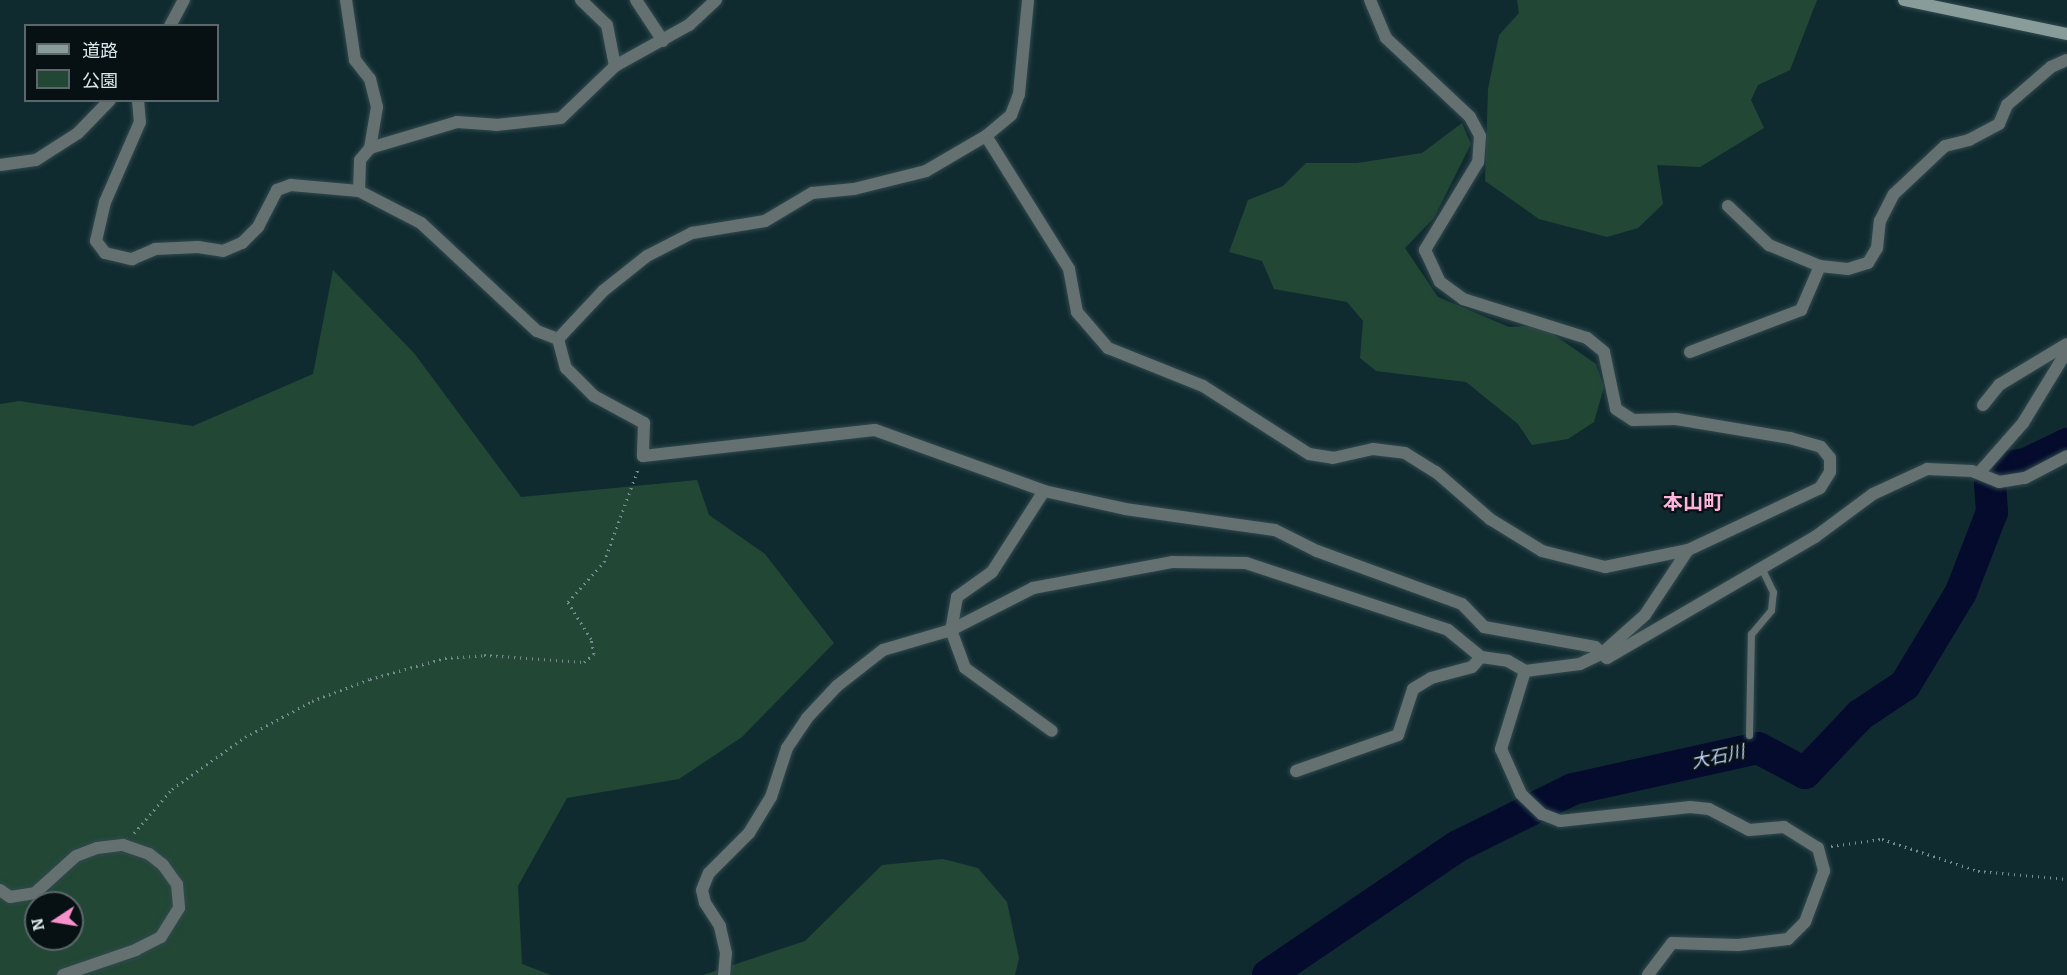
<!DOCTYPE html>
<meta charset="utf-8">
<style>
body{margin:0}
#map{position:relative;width:2067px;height:975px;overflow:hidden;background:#102b30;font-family:Bitter,"Noto Sans JP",serif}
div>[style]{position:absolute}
.green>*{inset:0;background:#224735}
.river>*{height:32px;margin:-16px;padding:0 16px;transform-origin:16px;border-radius:16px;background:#040b2c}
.path>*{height:3px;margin-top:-1.5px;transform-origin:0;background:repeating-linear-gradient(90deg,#768b8f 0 1.5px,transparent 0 6px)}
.roads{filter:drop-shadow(0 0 2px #30494e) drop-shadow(0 0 2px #30494e)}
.service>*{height:7px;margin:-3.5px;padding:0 3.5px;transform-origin:3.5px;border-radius:3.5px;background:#657170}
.minor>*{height:12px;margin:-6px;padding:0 6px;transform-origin:6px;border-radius:6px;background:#657170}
.secondary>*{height:12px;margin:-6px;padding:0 6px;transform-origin:6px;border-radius:6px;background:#889c9a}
span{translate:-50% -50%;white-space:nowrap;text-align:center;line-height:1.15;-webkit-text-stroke:4.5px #071114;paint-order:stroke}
.water-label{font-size:18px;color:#c0d2f9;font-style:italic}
.quarter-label{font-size:20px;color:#feb3dc;font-weight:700}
.legend{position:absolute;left:24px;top:24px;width:195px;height:78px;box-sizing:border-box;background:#071114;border:2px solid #5b676a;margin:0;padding:8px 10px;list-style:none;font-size:18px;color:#d9e8ec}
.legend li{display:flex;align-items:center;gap:12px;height:30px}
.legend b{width:30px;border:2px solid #5b676a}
.north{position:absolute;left:24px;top:891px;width:60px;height:60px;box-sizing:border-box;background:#071114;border:2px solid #5b676a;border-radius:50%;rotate:258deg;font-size:16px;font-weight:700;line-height:24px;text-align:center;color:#d9e8ec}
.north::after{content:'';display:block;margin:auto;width:21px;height:27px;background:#f890cb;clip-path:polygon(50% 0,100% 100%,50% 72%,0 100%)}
</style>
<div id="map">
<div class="green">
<i style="clip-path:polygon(1517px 0,1817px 0,1790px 70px,1758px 85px,1751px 100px,1764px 128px,1700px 167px,1657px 165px,1663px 204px,1638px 228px,1607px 237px,1539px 219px,1485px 181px,1488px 89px,1499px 35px,1519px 13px)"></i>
<i style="clip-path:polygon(1462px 123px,1471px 144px,1434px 218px,1405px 248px,1438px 297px,1509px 327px,1540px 325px,1596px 364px,1604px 387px,1594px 422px,1568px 439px,1532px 445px,1518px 424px,1466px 382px,1376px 371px,1360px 358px,1363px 321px,1347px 302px,1274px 289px,1262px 261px,1229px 252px,1248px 200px,1283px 186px,1306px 163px,1357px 163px,1422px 153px)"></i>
<i style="clip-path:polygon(evenodd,333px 270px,414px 353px,521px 497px,697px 480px,709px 515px,765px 554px,834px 643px,742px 737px,679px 779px,567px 798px,518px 886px,522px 964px,551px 975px,0 975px,0 404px,19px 401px,193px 426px,313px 374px,333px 270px,36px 903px,72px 903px,72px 939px,36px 939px,36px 903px)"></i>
<i style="clip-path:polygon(943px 859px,978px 868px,1007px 902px,1019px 958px,1015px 975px,703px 975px,805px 941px,882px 865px)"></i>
</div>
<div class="river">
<i style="left:1268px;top:975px;width:230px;rotate:-34.2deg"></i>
<i style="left:1458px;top:846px;width:128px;rotate:-26.4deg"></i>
<i style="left:1573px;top:789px;width:189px;rotate:-12.5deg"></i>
<i style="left:1758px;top:748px;width:53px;rotate:28deg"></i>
<i style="left:1805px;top:773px;width:80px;rotate:-46.5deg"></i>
<i style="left:1860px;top:715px;width:54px;rotate:-33.7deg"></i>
<i style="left:1905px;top:685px;width:109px;rotate:-58.9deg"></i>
<i style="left:1961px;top:592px;width:86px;rotate:-68.8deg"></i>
<i style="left:1992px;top:512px;width:27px;rotate:-94deg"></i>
<i style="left:1990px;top:485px;width:17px;rotate:-73deg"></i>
<i style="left:1995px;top:469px;width:31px;rotate:-9deg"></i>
<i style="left:2026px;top:464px;width:46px;rotate:-26deg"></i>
</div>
<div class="path">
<i style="left:134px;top:833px;width:58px;rotate:-49.2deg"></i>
<i style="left:172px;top:789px;width:90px;rotate:-35.5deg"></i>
<i style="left:245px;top:737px;width:76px;rotate:-28.2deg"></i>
<i style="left:312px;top:701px;width:62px;rotate:-20.8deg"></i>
<i style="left:370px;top:679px;width:78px;rotate:-15.6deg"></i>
<i style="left:445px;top:658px;width:39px;rotate:-4deg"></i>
<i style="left:484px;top:655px;width:100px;rotate:4deg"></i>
<i style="left:584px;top:662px;width:13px;rotate:-39deg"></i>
<i style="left:594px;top:654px;width:15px;rotate:-101deg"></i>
<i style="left:591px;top:639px;width:44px;rotate:-121.9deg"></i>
<i style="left:568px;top:602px;width:54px;rotate:-48deg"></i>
<i style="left:604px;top:562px;width:99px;rotate:-69.9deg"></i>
<i style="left:1831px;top:846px;width:51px;rotate:-7.8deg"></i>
<i style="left:1882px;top:839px;width:101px;rotate:18.4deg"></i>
<i style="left:1978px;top:871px;width:89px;rotate:5.1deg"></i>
</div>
<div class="roads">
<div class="service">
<i style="left:1749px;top:735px;width:101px;rotate:-88.9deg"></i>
<i style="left:1751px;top:634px;width:31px;rotate:-50deg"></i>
<i style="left:1771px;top:610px;width:18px;rotate:-84deg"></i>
<i style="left:1773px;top:592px;width:25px;rotate:-116deg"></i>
</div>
<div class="minor">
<i style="left:346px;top:0;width:61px;rotate:81.5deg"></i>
<i style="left:355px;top:60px;width:24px;rotate:52deg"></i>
<i style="left:370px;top:79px;width:29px;rotate:76deg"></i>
<i style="left:377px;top:107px;width:42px;rotate:99.7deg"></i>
<i style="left:581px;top:0;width:36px;rotate:44deg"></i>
<i style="left:607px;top:25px;width:42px;rotate:79deg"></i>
<i style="left:636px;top:0;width:49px;rotate:56.6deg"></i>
<i style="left:1370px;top:0;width:41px;rotate:67.2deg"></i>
<i style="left:1386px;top:38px;width:115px;rotate:43.2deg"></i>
<i style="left:1470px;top:117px;width:21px;rotate:62deg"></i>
<i style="left:1480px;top:136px;width:26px;rotate:94deg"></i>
<i style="left:1478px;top:162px;width:103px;rotate:121.1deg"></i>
<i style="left:1425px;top:250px;width:35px;rotate:65deg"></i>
<i style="left:1440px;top:282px;width:29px;rotate:36deg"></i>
<i style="left:1463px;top:299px;width:130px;rotate:17.5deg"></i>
<i style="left:1587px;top:338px;width:22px;rotate:39deg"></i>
<i style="left:1604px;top:352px;width:58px;rotate:78.1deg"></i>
<i style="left:1616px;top:409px;width:20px;rotate:33deg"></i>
<i style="left:1633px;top:420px;width:43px;rotate:-1.3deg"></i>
<i style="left:1676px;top:419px;width:116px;rotate:9.5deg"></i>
<i style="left:1790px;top:438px;width:32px;rotate:16deg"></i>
<i style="left:1821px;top:447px;width:14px;rotate:51deg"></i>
<i style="left:1830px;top:458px;width:14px;rotate:90deg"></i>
<i style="left:1830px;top:472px;width:19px;rotate:122deg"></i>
<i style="left:1820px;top:488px;width:146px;rotate:154.8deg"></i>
<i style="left:1688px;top:550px;width:78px;rotate:123.5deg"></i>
<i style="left:1645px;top:615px;width:59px;rotate:138.4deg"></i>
<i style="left:1601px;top:654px;width:23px;rotate:155deg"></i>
<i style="left:1580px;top:664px;width:55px;rotate:172.7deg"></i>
<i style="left:1525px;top:671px;width:82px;rotate:107.1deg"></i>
<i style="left:1501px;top:749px;width:49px;rotate:66deg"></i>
<i style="left:1521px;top:794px;width:29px;rotate:44deg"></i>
<i style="left:1542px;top:814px;width:19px;rotate:21deg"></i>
<i style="left:1560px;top:821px;width:131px;rotate:-6.1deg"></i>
<i style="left:1690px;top:807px;width:19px;rotate:6deg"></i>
<i style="left:1709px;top:809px;width:45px;rotate:27.7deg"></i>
<i style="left:1749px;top:830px;width:35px;rotate:-5deg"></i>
<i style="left:1784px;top:827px;width:40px;rotate:32deg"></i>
<i style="left:1818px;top:848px;width:24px;rotate:75deg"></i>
<i style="left:1824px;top:871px;width:54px;rotate:110.4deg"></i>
<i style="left:1805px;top:922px;width:24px;rotate:135deg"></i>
<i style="left:1788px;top:939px;width:50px;rotate:173.2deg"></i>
<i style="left:1738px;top:945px;width:66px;rotate:-178.3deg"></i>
<i style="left:1672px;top:943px;width:40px;rotate:127deg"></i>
<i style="left:170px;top:26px;width:30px;rotate:-62deg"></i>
<i style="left:138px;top:100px;width:22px;rotate:85deg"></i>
<i style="left:140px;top:122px;width:87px;rotate:113.6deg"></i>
<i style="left:105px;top:202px;width:40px;rotate:103deg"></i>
<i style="left:96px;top:241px;width:15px;rotate:53deg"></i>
<i style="left:105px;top:253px;width:28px;rotate:13deg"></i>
<i style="left:132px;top:259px;width:25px;rotate:-23deg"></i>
<i style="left:155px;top:249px;width:43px;rotate:-2.7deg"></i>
<i style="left:198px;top:247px;width:25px;rotate:9deg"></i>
<i style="left:223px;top:251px;width:21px;rotate:-23deg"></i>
<i style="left:242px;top:243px;width:23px;rotate:-45deg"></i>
<i style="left:258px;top:227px;width:42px;rotate:-62.8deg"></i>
<i style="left:277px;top:190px;width:15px;rotate:-20deg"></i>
<i style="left:291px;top:185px;width:68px;rotate:5deg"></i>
<i style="left:359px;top:191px;width:70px;rotate:27.3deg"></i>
<i style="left:421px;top:223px;width:158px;rotate:43deg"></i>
<i style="left:537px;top:331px;width:22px;rotate:21deg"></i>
<i style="left:558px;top:339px;width:66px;rotate:-46.8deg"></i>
<i style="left:603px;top:291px;width:56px;rotate:-38.5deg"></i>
<i style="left:647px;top:256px;width:51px;rotate:-27.1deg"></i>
<i style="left:692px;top:233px;width:74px;rotate:-9.3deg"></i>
<i style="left:765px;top:221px;width:55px;rotate:-30.8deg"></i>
<i style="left:812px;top:193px;width:42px;rotate:-5.4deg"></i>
<i style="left:854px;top:189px;width:74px;rotate:-14deg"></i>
<i style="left:926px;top:171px;width:69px;rotate:-30.3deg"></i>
<i style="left:986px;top:136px;width:33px;rotate:-40deg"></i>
<i style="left:1011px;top:115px;width:22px;rotate:-69deg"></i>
<i style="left:1019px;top:94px;width:94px;rotate:-84.5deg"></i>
<i style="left:986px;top:136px;width:157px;rotate:58deg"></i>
<i style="left:1069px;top:269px;width:44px;rotate:79.5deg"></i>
<i style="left:1077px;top:312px;width:48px;rotate:49.3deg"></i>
<i style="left:1108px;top:348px;width:102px;rotate:21.8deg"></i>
<i style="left:1203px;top:386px;width:126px;rotate:32.7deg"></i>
<i style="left:1309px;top:454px;width:24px;rotate:9deg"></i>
<i style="left:1333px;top:458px;width:41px;rotate:-12.7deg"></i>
<i style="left:1373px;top:449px;width:32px;rotate:7deg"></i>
<i style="left:1405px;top:453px;width:36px;rotate:32deg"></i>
<i style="left:1436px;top:472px;width:72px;rotate:41deg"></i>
<i style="left:1490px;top:519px;width:61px;rotate:31.6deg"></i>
<i style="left:1542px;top:551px;width:65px;rotate:14.3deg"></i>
<i style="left:1605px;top:567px;width:85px;rotate:-11.6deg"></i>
<i style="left:0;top:165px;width:36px;rotate:-8deg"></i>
<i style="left:36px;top:160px;width:50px;rotate:-32.7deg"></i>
<i style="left:78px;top:133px;width:46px;rotate:-45.9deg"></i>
<i style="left:359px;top:191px;width:31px;rotate:-88deg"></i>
<i style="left:360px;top:160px;width:16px;rotate:-50deg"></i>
<i style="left:370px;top:148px;width:91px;rotate:-16.6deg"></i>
<i style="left:457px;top:122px;width:39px;rotate:4deg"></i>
<i style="left:496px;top:125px;width:65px;rotate:-6.1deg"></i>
<i style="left:561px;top:118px;width:75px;rotate:-43.9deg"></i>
<i style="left:615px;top:66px;width:85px;rotate:-29deg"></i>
<i style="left:689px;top:25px;width:37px;rotate:-43deg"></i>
<i style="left:1728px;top:206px;width:57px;rotate:43.6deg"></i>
<i style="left:1769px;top:245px;width:55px;rotate:22.4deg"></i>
<i style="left:1820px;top:266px;width:28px;rotate:6deg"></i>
<i style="left:1848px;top:269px;width:21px;rotate:-17deg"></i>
<i style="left:1868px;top:263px;width:17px;rotate:-59deg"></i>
<i style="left:1877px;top:248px;width:27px;rotate:-84deg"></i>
<i style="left:1880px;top:221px;width:30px;rotate:-63deg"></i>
<i style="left:1894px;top:194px;width:70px;rotate:-43.3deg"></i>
<i style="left:1945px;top:146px;width:25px;rotate:-14deg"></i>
<i style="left:1969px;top:140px;width:34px;rotate:-28deg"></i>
<i style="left:1999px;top:124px;width:21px;rotate:-67deg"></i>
<i style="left:2007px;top:105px;width:58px;rotate:-40.8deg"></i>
<i style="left:2051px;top:67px;width:17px;rotate:-24deg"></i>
<i style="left:558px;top:339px;width:30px;rotate:75deg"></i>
<i style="left:566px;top:368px;width:40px;rotate:45deg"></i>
<i style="left:594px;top:396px;width:57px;rotate:28.4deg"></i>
<i style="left:644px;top:423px;width:33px;rotate:92deg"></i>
<i style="left:643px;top:456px;width:233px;rotate:-6.4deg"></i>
<i style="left:875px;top:430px;width:180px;rotate:19.8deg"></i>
<i style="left:1044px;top:491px;width:83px;rotate:12.5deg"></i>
<i style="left:1125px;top:509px;width:151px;rotate:8deg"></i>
<i style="left:1275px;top:530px;width:47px;rotate:26.6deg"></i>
<i style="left:1317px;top:551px;width:154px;rotate:20.1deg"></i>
<i style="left:1462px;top:604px;width:32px;rotate:46deg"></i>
<i style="left:1484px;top:627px;width:113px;rotate:10.2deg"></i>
<i style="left:1595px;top:647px;width:16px;rotate:43deg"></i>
<i style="left:1607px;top:658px;width:241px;rotate:-30.2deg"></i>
<i style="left:1815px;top:537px;width:72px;rotate:-36.6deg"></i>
<i style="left:1873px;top:494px;width:60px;rotate:-24.8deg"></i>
<i style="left:1927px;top:469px;width:45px;rotate:2.5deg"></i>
<i style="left:1972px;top:471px;width:29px;rotate:22deg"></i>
<i style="left:1999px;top:482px;width:26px;rotate:-9deg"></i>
<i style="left:2025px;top:478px;width:47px;rotate:-27.6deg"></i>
<i style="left:1690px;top:352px;width:119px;rotate:-20.7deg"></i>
<i style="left:1801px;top:310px;width:48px;rotate:-66.6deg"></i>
<i style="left:1983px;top:405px;width:26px;rotate:-51deg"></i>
<i style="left:1999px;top:385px;width:79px;rotate:-31.1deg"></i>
<i style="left:1979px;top:473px;width:67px;rotate:-48.7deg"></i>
<i style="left:2023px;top:423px;width:84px;rotate:-58.6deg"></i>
<i style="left:1044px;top:491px;width:96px;rotate:122.7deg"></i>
<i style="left:992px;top:572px;width:43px;rotate:144.5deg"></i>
<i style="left:957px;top:597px;width:34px;rotate:100deg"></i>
<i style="left:951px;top:630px;width:40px;rotate:69.8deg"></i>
<i style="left:965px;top:668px;width:107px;rotate:35.9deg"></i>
<i style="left:1296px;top:771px;width:108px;rotate:-19.4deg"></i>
<i style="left:1398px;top:735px;width:48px;rotate:-71.9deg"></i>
<i style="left:1413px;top:689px;width:21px;rotate:-31deg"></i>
<i style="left:1431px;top:678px;width:42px;rotate:-15deg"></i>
<i style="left:1472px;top:667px;width:13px;rotate:-48deg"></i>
<i style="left:0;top:890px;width:12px;rotate:35deg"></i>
<i style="left:10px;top:897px;width:25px;rotate:-9deg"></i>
<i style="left:35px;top:893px;width:55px;rotate:-42.1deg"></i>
<i style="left:76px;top:856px;width:22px;rotate:-21deg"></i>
<i style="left:97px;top:848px;width:26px;rotate:-7deg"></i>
<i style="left:123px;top:845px;width:28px;rotate:19deg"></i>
<i style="left:149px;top:854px;width:18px;rotate:38deg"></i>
<i style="left:163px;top:865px;width:24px;rotate:54deg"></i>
<i style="left:177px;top:884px;width:24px;rotate:85deg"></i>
<i style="left:179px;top:908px;width:34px;rotate:122deg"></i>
<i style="left:161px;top:937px;width:28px;rotate:153deg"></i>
<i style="left:136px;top:950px;width:77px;rotate:161.1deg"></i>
<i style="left:724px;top:975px;width:22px;rotate:-85deg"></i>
<i style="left:726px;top:953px;width:28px;rotate:-103deg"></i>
<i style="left:720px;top:926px;width:27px;rotate:-123deg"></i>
<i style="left:705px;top:903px;width:13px;rotate:-103deg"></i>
<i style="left:702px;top:890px;width:18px;rotate:-68deg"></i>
<i style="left:709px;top:873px;width:57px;rotate:-45deg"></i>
<i style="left:749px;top:833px;width:42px;rotate:-58.6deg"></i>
<i style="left:771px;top:797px;width:52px;rotate:-71.9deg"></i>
<i style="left:787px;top:748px;width:36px;rotate:-56deg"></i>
<i style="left:807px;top:718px;width:44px;rotate:-46.8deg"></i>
<i style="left:837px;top:686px;width:58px;rotate:-38deg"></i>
<i style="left:883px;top:650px;width:71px;rotate:-16.4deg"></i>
<i style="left:951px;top:630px;width:92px;rotate:-27.1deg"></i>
<i style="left:1033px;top:588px;width:141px;rotate:-10.6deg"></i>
<i style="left:1172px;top:562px;width:74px;rotate:0.8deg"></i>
<i style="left:1246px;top:563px;width:213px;rotate:18.3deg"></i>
<i style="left:1448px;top:630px;width:43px;rotate:39.3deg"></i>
<i style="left:1481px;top:657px;width:27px;rotate:8deg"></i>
<i style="left:1508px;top:661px;width:20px;rotate:30deg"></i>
</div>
<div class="secondary">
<i style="left:1904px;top:0;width:167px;rotate:11.8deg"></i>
</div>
</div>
<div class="water-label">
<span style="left:1718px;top:757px;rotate:-12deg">大石川</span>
</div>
<div class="quarter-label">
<span style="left:1693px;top:502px">本山町</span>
</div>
<ul class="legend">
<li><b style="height:8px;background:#889c9a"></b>道路</li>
<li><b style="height:16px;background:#224735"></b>公園</li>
</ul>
<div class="north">N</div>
</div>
